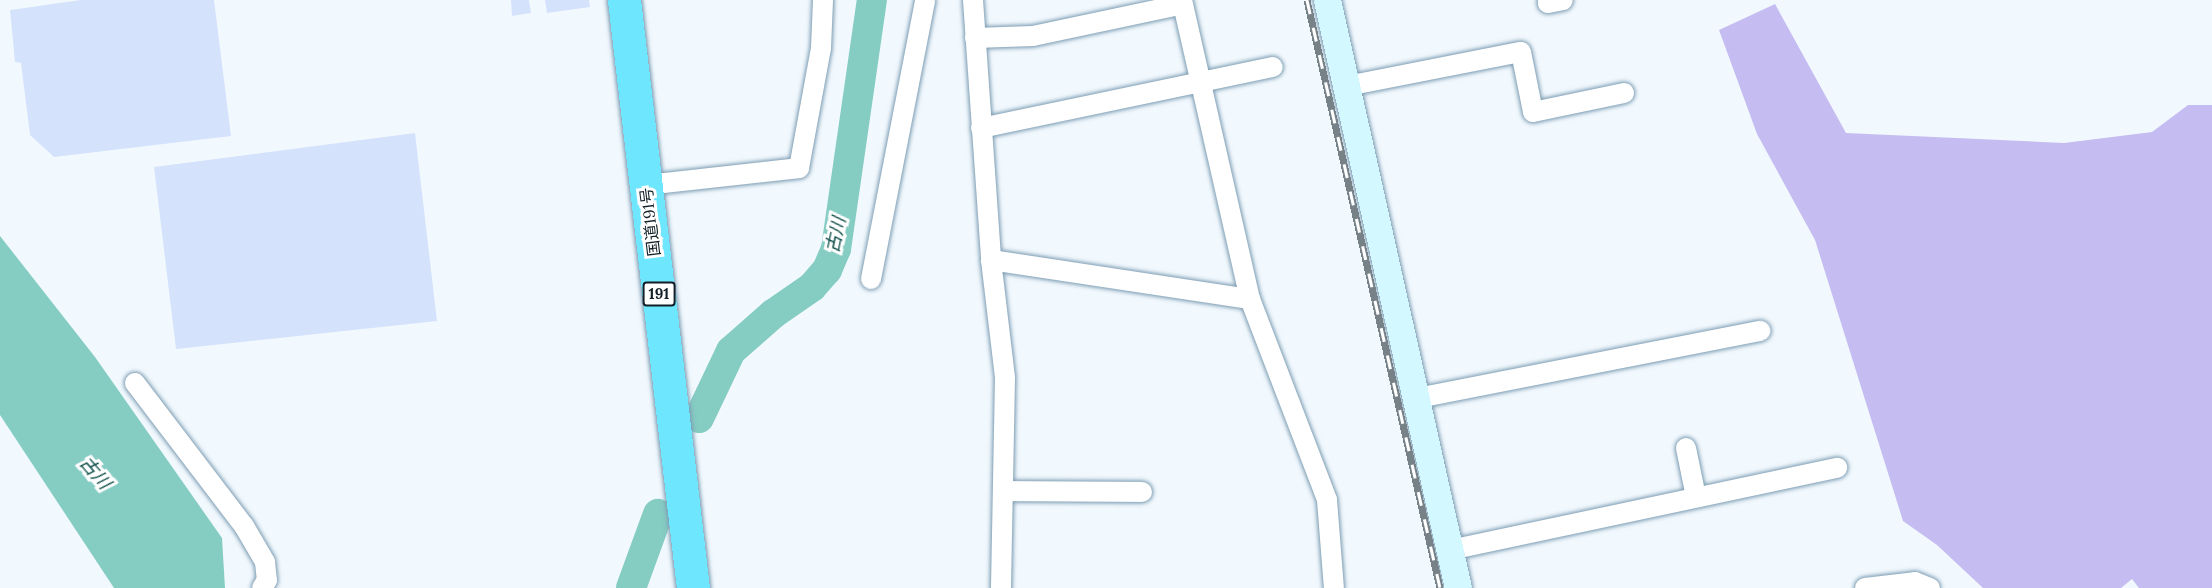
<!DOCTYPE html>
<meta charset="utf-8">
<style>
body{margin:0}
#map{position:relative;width:2212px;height:588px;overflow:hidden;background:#f2f9fe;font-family:Lora,"Noto Sans JP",serif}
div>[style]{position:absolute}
.forest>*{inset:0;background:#c5bdf1}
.water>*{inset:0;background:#85ccc3}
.river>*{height:30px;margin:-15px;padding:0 15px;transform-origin:15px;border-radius:15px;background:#85ccc3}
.building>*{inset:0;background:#d5e2fc}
.roads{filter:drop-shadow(0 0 2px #7d9db3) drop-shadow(0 0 2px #7d9db3)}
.street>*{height:20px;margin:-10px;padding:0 10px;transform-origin:10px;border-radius:10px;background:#fff}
.secondary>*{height:27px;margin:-13.5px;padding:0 13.5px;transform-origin:13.5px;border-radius:13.5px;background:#d4f8ff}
.highway>*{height:33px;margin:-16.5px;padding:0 16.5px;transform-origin:16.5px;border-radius:16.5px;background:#6ee7fe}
.rail>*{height:7px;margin-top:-3.5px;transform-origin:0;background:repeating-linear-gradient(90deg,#fff 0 14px,#778288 0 28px);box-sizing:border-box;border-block:2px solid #778288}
span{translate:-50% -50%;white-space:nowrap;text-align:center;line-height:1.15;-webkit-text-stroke:6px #fff;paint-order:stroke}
.shield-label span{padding:2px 4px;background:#fff;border:2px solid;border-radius:4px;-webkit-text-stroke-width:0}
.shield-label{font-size:15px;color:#121f27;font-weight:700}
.street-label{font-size:16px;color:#121f27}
.water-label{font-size:18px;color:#094b45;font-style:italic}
</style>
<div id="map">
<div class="forest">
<i style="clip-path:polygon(1775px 4px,1846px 133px,2064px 143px,2152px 132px,2188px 105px,2212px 105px,2212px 588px,2139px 588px,2132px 579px,2121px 588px,1983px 588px,1937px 545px,1903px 521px,1815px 240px,1757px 134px,1719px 30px)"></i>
</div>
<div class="water">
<i style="clip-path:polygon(0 236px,95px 357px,222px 538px,225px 588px,114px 588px,0 415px)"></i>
</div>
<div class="river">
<i style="left:699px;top:418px;width:74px;rotate:-64.5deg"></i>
<i style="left:731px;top:351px;width:56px;rotate:-41.4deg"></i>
<i style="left:773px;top:314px;width:47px;rotate:-34.7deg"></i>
<i style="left:812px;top:287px;width:23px;rotate:-49deg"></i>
<i style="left:827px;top:270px;width:23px;rotate:-67deg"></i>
<i style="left:836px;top:249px;width:252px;rotate:-81.8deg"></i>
<i style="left:631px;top:588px;width:79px;rotate:-70deg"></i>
</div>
<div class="building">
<i style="clip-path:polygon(81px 0,214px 0,231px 136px,54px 157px,30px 135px,21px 63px,15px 62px,10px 10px)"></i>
<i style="clip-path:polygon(511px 0,529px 0,531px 13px,512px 16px)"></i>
<i style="clip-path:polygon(545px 0,589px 0,590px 7px,547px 13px)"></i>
<i style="clip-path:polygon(415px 133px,437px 321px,176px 349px,154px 167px)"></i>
</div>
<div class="roads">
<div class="street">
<i style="left:973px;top:0;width:261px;rotate:86deg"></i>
<i style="left:991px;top:260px;width:119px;rotate:83.2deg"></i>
<i style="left:1005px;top:378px;width:210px;rotate:91.1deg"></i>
<i style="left:1182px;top:0;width:307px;rotate:77.2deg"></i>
<i style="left:1250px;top:299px;width:215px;rotate:69deg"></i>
<i style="left:1327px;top:500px;width:88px;rotate:85.5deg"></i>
<i style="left:1548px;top:0;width:3px;rotate:90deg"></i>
<i style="left:1548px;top:3px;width:15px;rotate:-11deg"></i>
<i style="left:975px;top:38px;width:58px;rotate:-2deg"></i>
<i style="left:1033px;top:36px;width:153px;rotate:-12deg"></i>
<i style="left:1347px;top:86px;width:177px;rotate:-11.1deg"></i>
<i style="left:1521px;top:52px;width:61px;rotate:78.7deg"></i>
<i style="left:1533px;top:112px;width:93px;rotate:-11.8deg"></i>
<i style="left:981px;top:128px;width:298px;rotate:-11.8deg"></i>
<i style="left:646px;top:185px;width:154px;rotate:-6.3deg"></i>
<i style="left:799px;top:168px;width:122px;rotate:-79.6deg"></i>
<i style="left:821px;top:48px;width:48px;rotate:-87.6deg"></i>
<i style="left:991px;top:260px;width:262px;rotate:8.6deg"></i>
<i style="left:871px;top:279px;width:284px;rotate:-79deg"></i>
<i style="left:135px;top:383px;width:180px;rotate:52.7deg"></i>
<i style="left:244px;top:526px;width:42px;rotate:59.7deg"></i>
<i style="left:265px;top:562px;width:18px;rotate:84deg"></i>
<i style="left:267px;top:580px;width:9px;rotate:122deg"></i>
<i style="left:1418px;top:398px;width:349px;rotate:-11.1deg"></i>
<i style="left:1686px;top:448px;width:50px;rotate:78.5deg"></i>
<i style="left:1003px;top:491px;width:139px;rotate:0.4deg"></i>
<i style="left:1450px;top:550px;width:396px;rotate:-12deg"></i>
<i style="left:1865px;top:588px;width:50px;rotate:-6.8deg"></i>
<i style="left:1915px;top:582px;width:16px;rotate:22deg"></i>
</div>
<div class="secondary">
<i style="left:1327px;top:0;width:602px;rotate:77.44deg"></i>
</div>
<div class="highway">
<i style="left:624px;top:0;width:592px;rotate:83.31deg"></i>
</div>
</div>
<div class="rail">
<i style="left:1307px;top:0;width:603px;rotate:77.25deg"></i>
</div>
<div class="shield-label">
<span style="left:659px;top:294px">191</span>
</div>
<div class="street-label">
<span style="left:650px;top:222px;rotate:-97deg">国道191号</span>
</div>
<div class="water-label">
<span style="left:836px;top:235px;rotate:-78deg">古川</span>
<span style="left:95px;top:473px;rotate:49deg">古川</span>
</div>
</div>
